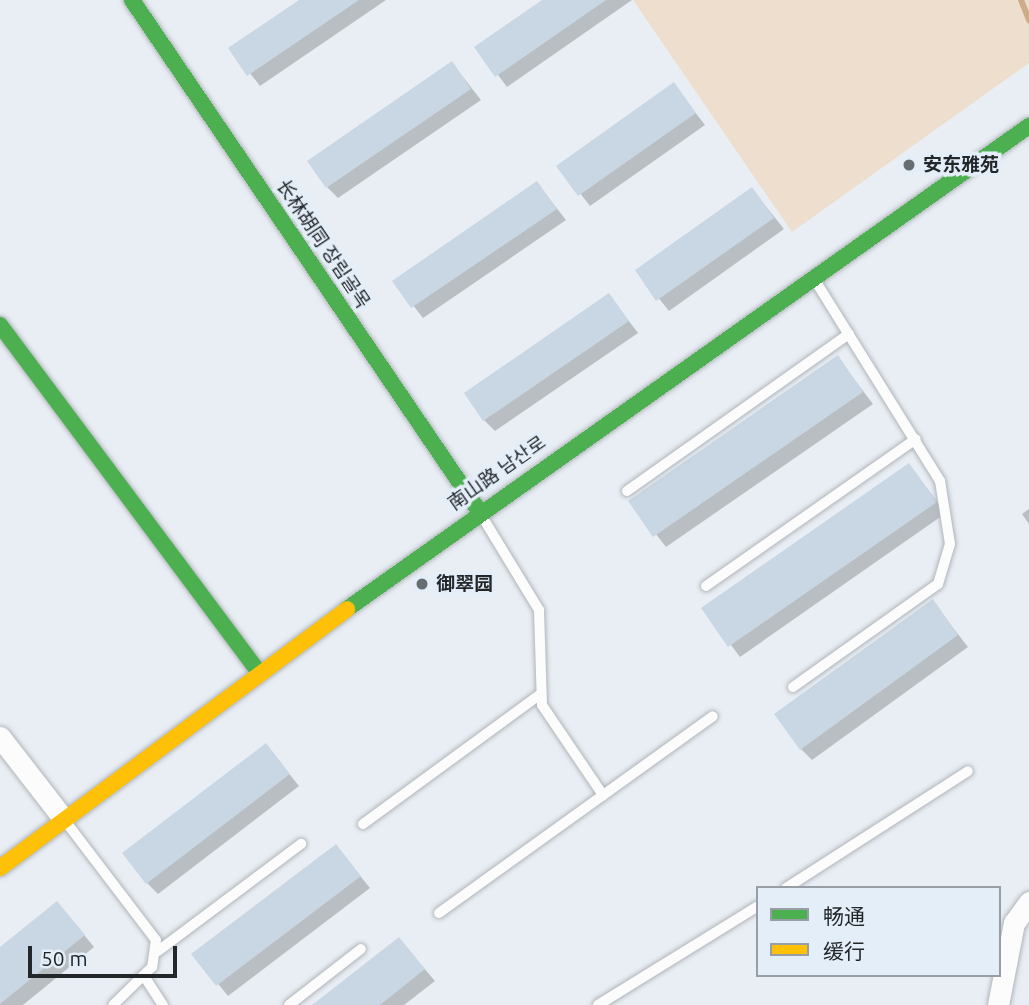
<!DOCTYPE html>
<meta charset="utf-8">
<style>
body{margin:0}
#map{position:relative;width:1029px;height:1005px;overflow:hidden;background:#e8eef4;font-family:Ubuntu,"Noto Sans SC","Noto Sans KR",sans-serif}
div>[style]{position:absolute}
.green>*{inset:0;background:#eedece}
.shadow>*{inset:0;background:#0003}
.stream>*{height:6px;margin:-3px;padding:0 3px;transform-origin:3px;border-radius:3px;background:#ceac88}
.building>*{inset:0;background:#c9d6e3}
.roads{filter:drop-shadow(0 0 2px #b0b5b9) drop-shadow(0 0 2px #b0b5b9)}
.lane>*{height:10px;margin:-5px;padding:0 5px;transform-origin:5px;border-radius:5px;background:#fcfcfd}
.street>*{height:21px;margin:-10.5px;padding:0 10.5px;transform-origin:10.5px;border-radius:10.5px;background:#fcfcfd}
.fast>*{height:16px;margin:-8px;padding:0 8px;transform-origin:8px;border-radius:8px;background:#4caf50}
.slow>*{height:16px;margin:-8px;padding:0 8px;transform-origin:8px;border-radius:8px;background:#ffc107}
.dots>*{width:19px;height:19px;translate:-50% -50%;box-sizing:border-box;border:4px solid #e4eef8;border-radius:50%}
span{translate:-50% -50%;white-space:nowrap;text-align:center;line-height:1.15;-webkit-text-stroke:7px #e4eef8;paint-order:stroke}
.poi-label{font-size:19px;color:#23272a;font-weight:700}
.left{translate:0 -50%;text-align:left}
.street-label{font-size:19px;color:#23272a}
.legend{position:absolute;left:756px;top:886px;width:245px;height:91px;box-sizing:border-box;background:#e4eef8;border:2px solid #979ea6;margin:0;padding:9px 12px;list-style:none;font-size:21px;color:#23272a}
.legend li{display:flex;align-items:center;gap:14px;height:35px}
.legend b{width:35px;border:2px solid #979ea6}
.scale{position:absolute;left:28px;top:946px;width:149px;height:32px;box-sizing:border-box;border:4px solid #23272a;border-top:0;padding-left:9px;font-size:21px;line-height:24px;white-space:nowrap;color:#23272a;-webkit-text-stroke:5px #e4eef8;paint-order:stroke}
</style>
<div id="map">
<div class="green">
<i style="clip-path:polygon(633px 0,1029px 0,1029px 63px,792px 232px)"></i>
</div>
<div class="shadow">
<i style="clip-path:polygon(302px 0,386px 0,260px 86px,231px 49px)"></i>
<i style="clip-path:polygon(545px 0,632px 0,507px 87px,477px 47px)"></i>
<i style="clip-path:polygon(452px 63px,481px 100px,338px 198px,327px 187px)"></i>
<i style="clip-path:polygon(673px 84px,705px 125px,590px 206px,559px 166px)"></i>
<i style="clip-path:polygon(537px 183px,566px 220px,423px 318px,394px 281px)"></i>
<i style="clip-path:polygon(752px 189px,784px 229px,669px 311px,637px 271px)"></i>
<i style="clip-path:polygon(609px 295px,638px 333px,495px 431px,484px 420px)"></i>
<i style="clip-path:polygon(838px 358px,873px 404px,666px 547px,630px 501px)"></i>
<i style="clip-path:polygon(909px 465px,946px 513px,740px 657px,704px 609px)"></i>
<i style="clip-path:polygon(1029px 509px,1029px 524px,1022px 514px)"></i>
<i style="clip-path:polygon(933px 602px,968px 647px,812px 760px,801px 749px)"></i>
<i style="clip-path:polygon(266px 745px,299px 786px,158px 894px,147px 883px)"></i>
<i style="clip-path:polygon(336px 846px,370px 888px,228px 996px,194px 954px)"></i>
<i style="clip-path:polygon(67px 914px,94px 947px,23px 1005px,0 1005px,0 949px)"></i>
<i style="clip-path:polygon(399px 939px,435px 981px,404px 1005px,315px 1005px)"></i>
</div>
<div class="stream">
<i style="left:1021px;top:0;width:22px;rotate:68deg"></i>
</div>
<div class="building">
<i style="clip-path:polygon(299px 0,359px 0,247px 76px,228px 48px)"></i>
<i style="clip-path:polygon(542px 0,606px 0,495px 77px,474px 47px)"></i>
<i style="clip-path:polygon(452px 61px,471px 89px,326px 188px,307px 161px)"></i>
<i style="clip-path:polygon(674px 82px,696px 113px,578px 196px,556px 166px)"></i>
<i style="clip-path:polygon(537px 181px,557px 209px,411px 308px,392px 281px)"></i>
<i style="clip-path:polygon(752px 187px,774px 218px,656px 301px,635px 270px)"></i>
<i style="clip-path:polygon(609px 293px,629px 321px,483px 421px,464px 393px)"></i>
<i style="clip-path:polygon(838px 355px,863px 392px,653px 537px,628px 501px)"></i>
<i style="clip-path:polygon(909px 463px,937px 502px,728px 647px,701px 608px)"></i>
<i style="clip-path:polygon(933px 599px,958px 635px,800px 750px,774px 714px)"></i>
<i style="clip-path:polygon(266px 743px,290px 774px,146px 884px,122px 853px)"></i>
<i style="clip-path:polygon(336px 844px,361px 876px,216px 986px,191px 954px)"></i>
<i style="clip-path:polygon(57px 901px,85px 935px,0 1004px,0 947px)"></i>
<i style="clip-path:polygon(399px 937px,425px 969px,380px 1005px,312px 1005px)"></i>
</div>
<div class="roads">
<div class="lane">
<i style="left:627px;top:491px;width:272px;rotate:-35.3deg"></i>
<i style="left:480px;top:513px;width:114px;rotate:58.7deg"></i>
<i style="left:539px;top:610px;width:95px;rotate:88.2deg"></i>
<i style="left:542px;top:705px;width:109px;rotate:55.9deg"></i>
<i style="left:706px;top:586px;width:256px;rotate:-35deg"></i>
<i style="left:793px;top:687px;width:178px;rotate:-35.4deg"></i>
<i style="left:938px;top:584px;width:42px;rotate:-73.3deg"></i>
<i style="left:950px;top:544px;width:64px;rotate:-99deg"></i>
<i style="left:940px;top:481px;width:237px;rotate:-121.9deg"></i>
<i style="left:66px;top:822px;width:148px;rotate:52.7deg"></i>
<i style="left:156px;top:940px;width:27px;rotate:98deg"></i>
<i style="left:152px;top:967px;width:54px;rotate:135.7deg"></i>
<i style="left:363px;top:824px;width:218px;rotate:-36.2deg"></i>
<i style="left:786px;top:888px;width:216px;rotate:-32.7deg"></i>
<i style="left:439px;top:913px;width:337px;rotate:-35.7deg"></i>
<i style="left:158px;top:951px;width:179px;rotate:-36.8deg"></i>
<i style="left:144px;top:976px;width:35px;rotate:57deg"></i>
<i style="left:289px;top:1005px;width:91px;rotate:-37.9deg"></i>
<i style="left:598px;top:1005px;width:188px;rotate:-31.7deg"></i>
</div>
<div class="street">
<i style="left:0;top:737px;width:101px;rotate:52.2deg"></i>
<i style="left:998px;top:1005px;width:84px;rotate:-79deg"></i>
<i style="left:1014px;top:923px;width:26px;rotate:-54deg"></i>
</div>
<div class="fast">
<i style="left:132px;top:0;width:618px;rotate:55.82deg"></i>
<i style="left:0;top:325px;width:432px;rotate:53.3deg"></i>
<i style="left:347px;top:609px;width:836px;rotate:-35.31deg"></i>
</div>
<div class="slow">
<i style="left:0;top:868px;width:433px;rotate:-36.7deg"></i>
</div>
</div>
<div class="dots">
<i style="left:909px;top:165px;background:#686d71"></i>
<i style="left:422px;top:584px;background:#686d71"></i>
</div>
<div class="poi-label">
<span class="left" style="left:923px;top:165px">安东雅苑</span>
<span class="left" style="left:436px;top:584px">御翠园</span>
</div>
<div class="street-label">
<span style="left:323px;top:244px;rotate:56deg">长林胡同 장림골목</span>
<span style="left:497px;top:473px;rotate:-35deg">南山路 남산로</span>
</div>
<ul class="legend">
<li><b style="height:9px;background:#4caf50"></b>畅通</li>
<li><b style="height:9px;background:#ffc107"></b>缓行</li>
</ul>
<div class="scale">50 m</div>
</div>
